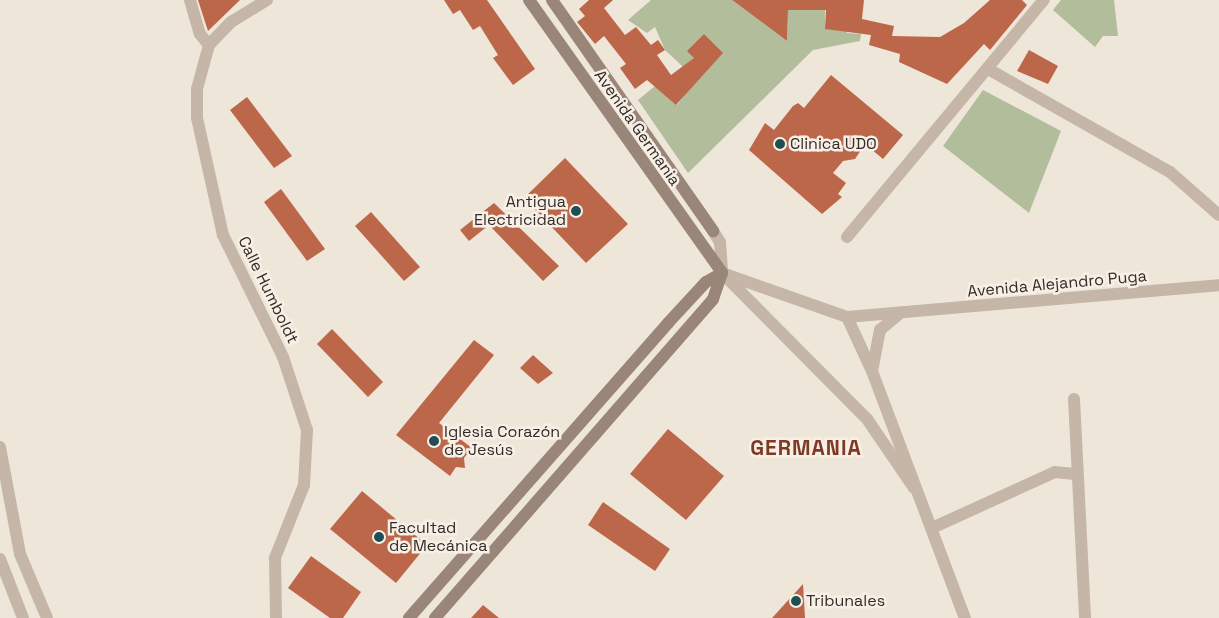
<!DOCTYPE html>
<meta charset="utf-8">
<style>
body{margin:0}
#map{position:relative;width:1219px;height:618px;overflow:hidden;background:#efe6da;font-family:"Space Grotesk",sans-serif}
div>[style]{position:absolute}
.green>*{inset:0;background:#b2bd9b}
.building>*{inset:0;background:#bd674a}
.street>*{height:12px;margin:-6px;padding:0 6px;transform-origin:6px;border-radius:6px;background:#c6b6a7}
.secondary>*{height:12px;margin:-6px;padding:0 6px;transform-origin:6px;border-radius:6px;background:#9a8579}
.dots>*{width:14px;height:14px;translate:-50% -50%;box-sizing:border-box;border:2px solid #f8f0e6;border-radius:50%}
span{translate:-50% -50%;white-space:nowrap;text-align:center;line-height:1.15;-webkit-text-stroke:5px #f8f0e6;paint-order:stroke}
.street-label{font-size:16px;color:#332b27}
.poi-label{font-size:16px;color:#332b27}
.left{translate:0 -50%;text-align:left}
.right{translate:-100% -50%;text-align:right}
.district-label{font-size:21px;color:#7d3b26;font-weight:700;letter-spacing:1px}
</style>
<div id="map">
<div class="green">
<i style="clip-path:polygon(651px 0,732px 0,787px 41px,788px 10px,825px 10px,825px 29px,847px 25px,847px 33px,861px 34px,860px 41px,813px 50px,688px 173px,638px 100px,655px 86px,677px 105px,697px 80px,665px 50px,655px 27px,647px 33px,628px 20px)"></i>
<i style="clip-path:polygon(1061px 0,1114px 0,1118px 36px,1103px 36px,1095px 47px,1053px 10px)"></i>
<i style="clip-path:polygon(983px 90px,1061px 131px,1029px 213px,943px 146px)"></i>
</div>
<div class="building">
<i style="clip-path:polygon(198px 0,240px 0,208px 31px)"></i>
<i style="clip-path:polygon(444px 0,487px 0,535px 69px,513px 85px,493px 58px,498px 55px,480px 26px,473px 30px,460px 10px,453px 14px)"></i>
<i style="clip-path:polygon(589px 0,613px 0,604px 8px,625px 35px,636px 27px,651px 45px,658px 40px,665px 50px,657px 55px,671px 75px,694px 58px,687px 51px,704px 34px,723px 53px,676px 105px,647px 80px,635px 89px,620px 68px,626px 64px,604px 36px,595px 44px,577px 22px,585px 16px,579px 9px)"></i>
<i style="clip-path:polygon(732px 0,864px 0,862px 19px,894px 26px,892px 36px,940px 37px,964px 23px,990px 0,1022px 0,1027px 5px,990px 50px,984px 44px,947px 84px,899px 62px,900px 54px,869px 45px,871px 35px,825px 29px,826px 10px,788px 10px,787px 41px)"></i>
<i style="clip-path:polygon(1029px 50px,1058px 66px,1048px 84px,1017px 71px)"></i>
<i style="clip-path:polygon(831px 75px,903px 135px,883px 159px,865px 144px,855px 159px,843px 161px,833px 173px,846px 183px,838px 194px,842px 197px,822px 214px,749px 150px,765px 123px,774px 130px,793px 106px,798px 103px,804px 108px)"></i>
<i style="clip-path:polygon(247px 97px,292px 156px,274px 168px,230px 110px)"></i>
<i style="clip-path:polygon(565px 158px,628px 224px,586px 263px,524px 198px)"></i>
<i style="clip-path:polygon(281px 189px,325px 249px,307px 261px,264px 202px)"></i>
<i style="clip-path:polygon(494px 203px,559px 266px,543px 281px,489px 225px,469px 241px,460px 230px)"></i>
<i style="clip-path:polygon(371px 212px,420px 267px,404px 281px,355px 226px)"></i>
<i style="clip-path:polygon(332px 329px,383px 382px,368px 397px,317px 344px)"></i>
<i style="clip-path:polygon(474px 340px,494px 355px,439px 423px,472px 448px,464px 458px,465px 468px,456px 467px,450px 476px,396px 435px)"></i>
<i style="clip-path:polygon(533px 355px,553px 373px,538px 384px,520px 368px)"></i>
<i style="clip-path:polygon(668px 429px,724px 476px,686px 520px,630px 474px)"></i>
<i style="clip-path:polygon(362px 491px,427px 545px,396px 583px,330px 529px)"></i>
<i style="clip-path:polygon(603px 502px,670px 549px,655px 571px,588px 525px)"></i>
<i style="clip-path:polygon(311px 556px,361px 592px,343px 618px,330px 618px,288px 588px)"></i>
<i style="clip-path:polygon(803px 584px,805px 618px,772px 618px)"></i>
<i style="clip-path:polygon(483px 605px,499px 618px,471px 618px)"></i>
</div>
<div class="street">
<i style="left:190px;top:0;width:35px;rotate:74deg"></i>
<i style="left:200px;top:34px;width:14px;rotate:51deg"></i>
<i style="left:267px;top:0;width:42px;rotate:148.6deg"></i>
<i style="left:231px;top:22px;width:32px;rotate:134deg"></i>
<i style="left:209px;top:45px;width:46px;rotate:105.3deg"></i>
<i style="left:197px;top:89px;width:29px;rotate:90deg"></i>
<i style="left:197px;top:118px;width:120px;rotate:77.5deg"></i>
<i style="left:223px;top:235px;width:136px;rotate:63.8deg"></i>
<i style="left:283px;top:357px;width:77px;rotate:71.8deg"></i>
<i style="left:307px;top:430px;width:55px;rotate:93.1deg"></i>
<i style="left:304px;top:485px;width:79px;rotate:111.7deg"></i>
<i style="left:275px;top:558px;width:60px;rotate:89deg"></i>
<i style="left:988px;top:69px;width:209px;rotate:29.5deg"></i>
<i style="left:1170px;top:172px;width:65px;rotate:41.3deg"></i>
<i style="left:713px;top:231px;width:13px;rotate:58deg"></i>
<i style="left:720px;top:242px;width:31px;rotate:86deg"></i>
<i style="left:722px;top:273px;width:206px;rotate:45.2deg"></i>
<i style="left:867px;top:419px;width:83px;rotate:55.7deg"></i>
<i style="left:847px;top:237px;width:308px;rotate:-50.3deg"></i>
<i style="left:722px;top:273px;width:133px;rotate:19.4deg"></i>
<i style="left:847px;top:317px;width:373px;rotate:-4.9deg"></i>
<i style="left:847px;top:317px;width:60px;rotate:65.2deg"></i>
<i style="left:872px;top:371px;width:264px;rotate:69.4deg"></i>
<i style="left:872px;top:371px;width:42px;rotate:-79deg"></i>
<i style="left:880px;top:330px;width:23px;rotate:-40deg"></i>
<i style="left:1074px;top:399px;width:219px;rotate:87.1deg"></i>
<i style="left:0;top:447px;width:109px;rotate:79.4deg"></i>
<i style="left:20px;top:554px;width:69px;rotate:67.1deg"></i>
<i style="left:932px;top:528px;width:135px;rotate:-24.5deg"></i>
<i style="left:1055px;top:472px;width:20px;rotate:6deg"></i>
<i style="left:0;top:559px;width:63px;rotate:68.7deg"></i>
</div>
<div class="secondary">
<i style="left:529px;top:0;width:334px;rotate:54.7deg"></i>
<i style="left:552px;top:0;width:282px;rotate:55.1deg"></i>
<i style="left:409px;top:618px;width:393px;rotate:-48.7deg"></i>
<i style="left:668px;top:323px;width:56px;rotate:-47.2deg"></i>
<i style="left:706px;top:282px;width:18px;rotate:-29deg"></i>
<i style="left:435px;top:618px;width:423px;rotate:-48.9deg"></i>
<i style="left:713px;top:299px;width:28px;rotate:-71deg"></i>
</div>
<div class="dots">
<i style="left:780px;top:144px;background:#204e52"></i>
<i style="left:576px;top:211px;background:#204e52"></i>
<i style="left:434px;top:441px;background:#204e52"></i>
<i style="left:379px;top:537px;background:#204e52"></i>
<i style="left:796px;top:601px;background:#204e52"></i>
</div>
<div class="street-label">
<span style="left:637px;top:128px;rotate:55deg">Avenida Germania</span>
<span style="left:1057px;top:284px;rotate:-5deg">Avenida Alejandro Puga</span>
<span style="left:268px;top:290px;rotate:64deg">Calle Humboldt</span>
</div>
<div class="poi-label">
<span class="left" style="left:790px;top:144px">Clinica UDO</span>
<span class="right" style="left:566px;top:211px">Antigua<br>Electricidad</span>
<span class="left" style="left:444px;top:441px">Iglesia Corazón<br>de Jesús</span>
<span class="left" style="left:389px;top:537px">Facultad<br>de Mecánica</span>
<span class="left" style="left:806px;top:601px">Tribunales</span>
</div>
<div class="district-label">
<span style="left:806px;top:448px">GERMANIA</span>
</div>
</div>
